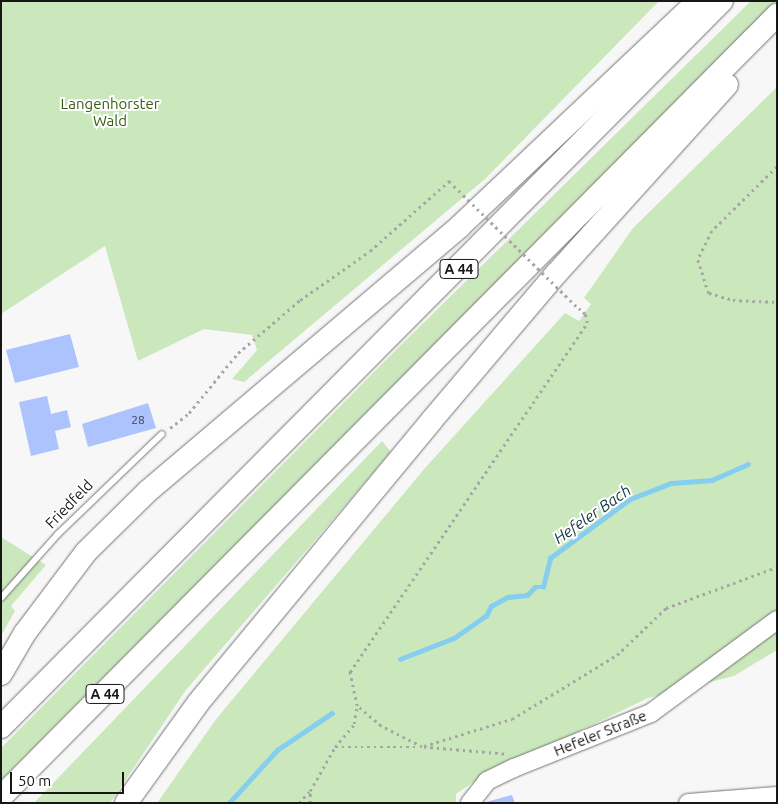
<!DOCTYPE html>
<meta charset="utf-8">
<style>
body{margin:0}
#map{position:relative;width:778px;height:804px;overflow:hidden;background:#f7f7f8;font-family:Ubuntu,sans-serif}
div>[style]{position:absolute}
.green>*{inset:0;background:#cbe8bc}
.stream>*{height:4.5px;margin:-2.25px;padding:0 2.25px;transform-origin:2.25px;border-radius:2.25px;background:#86cef0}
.building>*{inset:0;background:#adc3fe}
.path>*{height:2.5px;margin-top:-1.25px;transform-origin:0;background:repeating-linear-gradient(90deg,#a6a6a7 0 2.5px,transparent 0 6.5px)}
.roads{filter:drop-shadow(0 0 1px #727373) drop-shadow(0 0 1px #727373)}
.service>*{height:6px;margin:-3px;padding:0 3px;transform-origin:3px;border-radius:3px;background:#fff}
.secondary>*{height:18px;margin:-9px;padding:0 9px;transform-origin:9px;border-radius:9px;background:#fff}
.motorway>*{height:22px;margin:-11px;padding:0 11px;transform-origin:11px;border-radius:11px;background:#fff}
.path-bridge>*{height:2.5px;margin-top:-1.25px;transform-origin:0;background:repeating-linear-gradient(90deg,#a6a6a7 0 2.5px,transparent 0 6.5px)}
span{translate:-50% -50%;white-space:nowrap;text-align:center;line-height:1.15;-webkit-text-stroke:4px #fff;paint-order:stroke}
.number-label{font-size:12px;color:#3c4252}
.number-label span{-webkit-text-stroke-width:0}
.shield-label span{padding:1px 4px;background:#fff;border:1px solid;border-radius:4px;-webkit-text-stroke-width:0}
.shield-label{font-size:14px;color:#171718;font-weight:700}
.park-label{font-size:15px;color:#335e0f}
.street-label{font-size:15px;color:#171718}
.water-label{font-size:16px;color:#163846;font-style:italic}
.frame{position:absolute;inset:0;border:2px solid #171718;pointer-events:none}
.scale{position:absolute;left:10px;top:772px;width:114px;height:22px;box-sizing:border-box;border:2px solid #171718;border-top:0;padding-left:6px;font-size:15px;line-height:18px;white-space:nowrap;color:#171718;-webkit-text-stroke:4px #fff;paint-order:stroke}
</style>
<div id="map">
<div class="green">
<i style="clip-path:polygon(1px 1px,659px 1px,485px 179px,244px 382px,232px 379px,257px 350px,252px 335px,204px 329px,138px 361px,105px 246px,1px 314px)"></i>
<i style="clip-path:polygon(751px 1px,776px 1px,1px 780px,1px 748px,399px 347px)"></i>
<i style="clip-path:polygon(777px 87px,777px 650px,734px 676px,648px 698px,472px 783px,456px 794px,456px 803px,157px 803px,217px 718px,425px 468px,565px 313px,579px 321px,591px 304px,584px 298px,633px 228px)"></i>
<i style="clip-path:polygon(382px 441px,391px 452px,186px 690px,110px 803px,34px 803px)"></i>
<i style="clip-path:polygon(1px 537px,46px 565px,11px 606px,15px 611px,1px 636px)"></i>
</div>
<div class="stream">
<i style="left:400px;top:659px;width:58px;rotate:-21.3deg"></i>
<i style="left:454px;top:638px;width:39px;rotate:-35deg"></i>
<i style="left:486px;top:616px;width:11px;rotate:-63deg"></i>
<i style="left:491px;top:606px;width:19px;rotate:-28deg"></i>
<i style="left:508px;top:597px;width:19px;rotate:-6deg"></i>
<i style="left:527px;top:595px;width:11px;rotate:-45deg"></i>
<i style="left:535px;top:587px;width:8px"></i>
<i style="left:543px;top:587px;width:30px;rotate:-76deg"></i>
<i style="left:550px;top:558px;width:99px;rotate:-36.4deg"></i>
<i style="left:630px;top:499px;width:44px;rotate:-21.3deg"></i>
<i style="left:671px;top:483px;width:41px;rotate:-4.2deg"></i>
<i style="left:712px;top:480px;width:39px;rotate:-24deg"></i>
<i style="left:229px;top:803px;width:72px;rotate:-47.8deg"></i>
<i style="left:277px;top:750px;width:66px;rotate:-33.9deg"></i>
</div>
<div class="building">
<i style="clip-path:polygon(70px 334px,79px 367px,15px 383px,6px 350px)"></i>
<i style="clip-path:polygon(47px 396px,51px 414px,67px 410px,71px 427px,55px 431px,59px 449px,31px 456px,19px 402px)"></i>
<i style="clip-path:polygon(148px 403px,156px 428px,88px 447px,82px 424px)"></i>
<i style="clip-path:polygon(512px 795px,515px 803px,486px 803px,486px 802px)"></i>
</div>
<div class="path">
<i style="left:777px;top:167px;width:91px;rotate:135.4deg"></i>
<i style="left:712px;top:231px;width:32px;rotate:116deg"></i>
<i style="left:698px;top:260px;width:35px;rotate:72deg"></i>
<i style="left:709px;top:293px;width:25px;rotate:16deg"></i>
<i style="left:733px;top:300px;width:44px;rotate:2.6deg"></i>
<i style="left:170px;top:428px;width:24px;rotate:-38deg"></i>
<i style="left:189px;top:413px;width:77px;rotate:-50.8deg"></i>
<i style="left:238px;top:353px;width:82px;rotate:-40.5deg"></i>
<i style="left:300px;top:300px;width:85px;rotate:-35deg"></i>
<i style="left:370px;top:251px;width:106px;rotate:-41.5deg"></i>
<i style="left:449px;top:181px;width:7px;rotate:45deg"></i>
<i style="left:424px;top:746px;width:92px;rotate:-17.1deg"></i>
<i style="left:512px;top:719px;width:123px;rotate:-31.4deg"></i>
<i style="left:617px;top:655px;width:68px;rotate:-43.8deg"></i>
<i style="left:666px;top:608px;width:118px;rotate:-20.3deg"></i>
<i style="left:335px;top:747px;width:30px;rotate:-50deg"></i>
<i style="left:354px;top:724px;width:18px;rotate:-81deg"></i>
<i style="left:504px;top:754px;width:82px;rotate:-175.1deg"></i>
<i style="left:422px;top:747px;width:46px;rotate:-152.9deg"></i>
<i style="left:381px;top:726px;width:31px;rotate:-140deg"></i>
<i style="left:357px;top:706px;width:35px;rotate:-102deg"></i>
<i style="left:350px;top:672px;width:422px;rotate:-55.8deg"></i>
<i style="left:587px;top:323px;width:9px;rotate:-103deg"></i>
<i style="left:585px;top:314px;width:8px;rotate:-140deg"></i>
<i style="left:299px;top:803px;width:15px;rotate:-48deg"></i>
<i style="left:310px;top:803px;width:12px;rotate:-90deg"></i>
<i style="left:310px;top:791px;width:51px;rotate:-60.4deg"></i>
<i style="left:335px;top:747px;width:84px"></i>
</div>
<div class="roads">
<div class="service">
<i style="left:1px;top:598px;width:86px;rotate:-48.3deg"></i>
<i style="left:58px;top:534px;width:144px;rotate:-43.9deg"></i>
</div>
<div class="secondary">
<i style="left:470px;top:803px;width:28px;rotate:-52deg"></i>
<i style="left:487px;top:781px;width:30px;rotate:-26deg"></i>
<i style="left:514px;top:768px;width:148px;rotate:-21.9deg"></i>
<i style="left:651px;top:713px;width:157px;rotate:-36.4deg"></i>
<i style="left:688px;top:803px;width:89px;rotate:-4.5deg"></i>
</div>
<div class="motorway">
<i style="left:1px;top:674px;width:48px;rotate:-59.7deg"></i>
<i style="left:25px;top:633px;width:101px;rotate:-53deg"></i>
<i style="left:86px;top:552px;width:87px;rotate:-44.5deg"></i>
<i style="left:148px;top:491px;width:408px;rotate:-40.3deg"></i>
<i style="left:459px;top:227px;width:329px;rotate:-43.4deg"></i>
<i style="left:1px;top:727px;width:1023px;rotate:-45.2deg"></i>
<i style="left:1px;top:797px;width:1102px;rotate:-45.22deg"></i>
<i style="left:126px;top:803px;width:123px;rotate:-54.2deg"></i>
<i style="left:198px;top:703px;width:367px;rotate:-50.4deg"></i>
<i style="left:432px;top:420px;width:192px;rotate:-49.7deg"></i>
<i style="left:556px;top:274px;width:255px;rotate:-47.9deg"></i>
</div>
</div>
<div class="path-bridge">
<i style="left:454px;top:186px;width:175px;rotate:44.5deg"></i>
</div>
<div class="number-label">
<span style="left:138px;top:420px">28</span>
</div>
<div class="shield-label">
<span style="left:459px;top:269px">A 44</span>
<span style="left:105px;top:694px">A 44</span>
</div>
<div class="park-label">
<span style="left:110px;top:112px">Langenhorster<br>Wald</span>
</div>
<div class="street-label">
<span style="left:69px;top:504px;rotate:-46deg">Friedfeld</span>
<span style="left:600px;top:733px;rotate:-22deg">Hefeler Straße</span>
</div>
<div class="water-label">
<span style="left:592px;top:514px;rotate:-35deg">Hefeler Bach</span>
</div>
<div class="frame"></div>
<div class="scale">50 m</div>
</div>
